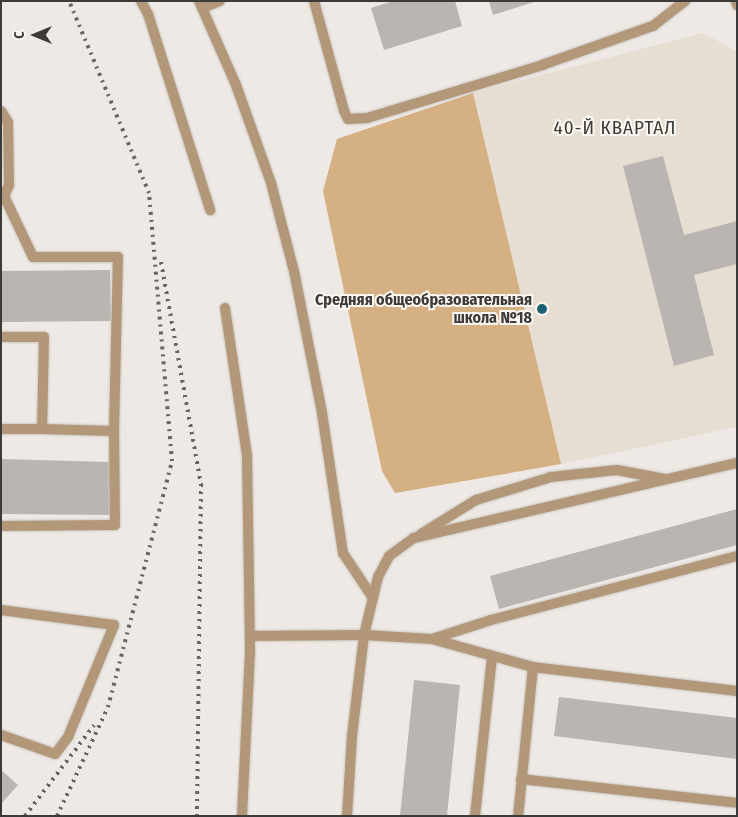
<!DOCTYPE html>
<meta charset="utf-8">
<style>
body{margin:0}
#map{position:relative;width:738px;height:817px;overflow:hidden;background:#eee9e4;font-family:"Fira Sans Condensed",sans-serif}
div>[style]{position:absolute}
.built>*{inset:0;background:#e7ded3}
.green>*{inset:0;background:#d5b083}
.building>*{inset:0;background:#bab5b1}
.roads{filter:drop-shadow(0 0 1px #cac6c2) drop-shadow(0 0 1px #cac6c2)}
.lane>*{height:10px;margin:-5px;padding:0 5px;transform-origin:5px;border-radius:5px;background:#b29879}
.street>*{height:10px;margin:-5px;padding:0 5px;transform-origin:5px;border-radius:5px;background:#b29879}
.rail>*{height:4px;margin-top:-2px;transform-origin:0;background:repeating-linear-gradient(90deg,#666562 0 2.5px,transparent 0 7.5px)}
.dots>*{width:14px;height:14px;translate:-50% -50%;box-sizing:border-box;border:2px solid #fbf7f1;border-radius:50%}
span{translate:-50% -50%;white-space:nowrap;text-align:center;line-height:1.15;-webkit-text-stroke:4px #fbf7f1;paint-order:stroke}
.poi-label{font-size:16px;color:#3c3b39;font-weight:700}
.right{translate:-100% -50%;text-align:right}
.quarter-label{font-size:19px;color:#3c3b39;letter-spacing:1px}
.frame{position:absolute;inset:0;border:2px solid #3c3b39;pointer-events:none}
.north{position:absolute;left:10px;top:10px;width:50px;height:50px;-webkit-text-stroke:4px #fbf7f1;paint-order:stroke;rotate:270deg;font-size:14px;font-weight:700;line-height:20px;text-align:center;color:#3c3b39}
.north::after{content:'';display:block;margin:auto;width:18px;height:22px;background:#3c3b39;clip-path:polygon(50% 0,100% 100%,50% 72%,0 100%)}
</style>
<div id="map">
<div class="built">
<i style="clip-path:polygon(703px 33px,737px 51px,737px 427px,561px 464px,395px 493px,382px 471px,323px 191px,337px 139px,473px 93px)"></i>
</div>
<div class="green">
<i style="clip-path:polygon(473px 93px,561px 464px,395px 493px,382px 471px,323px 191px,337px 139px)"></i>
</div>
<div class="building">
<i style="clip-path:polygon(393px 1px,455px 1px,462px 26px,384px 50px,371px 8px)"></i>
<i style="clip-path:polygon(489px 1px,534px 1px,534px 2px,493px 15px)"></i>
<i style="clip-path:polygon(663px 156px,684px 235px,737px 221px,737px 264px,694px 275px,714px 355px,674px 366px,623px 166px)"></i>
<i style="clip-path:polygon(110px 270px,111px 321px,1px 322px,1px 271px)"></i>
<i style="clip-path:polygon(1px 459px,110px 462px,111px 515px,1px 514px)"></i>
<i style="clip-path:polygon(737px 509px,737px 545px,499px 609px,490px 576px)"></i>
<i style="clip-path:polygon(414px 680px,460px 685px,447px 816px,400px 816px)"></i>
<i style="clip-path:polygon(559px 697px,737px 718px,737px 759px,554px 736px)"></i>
<i style="clip-path:polygon(1px 770px,18px 785px,1px 804px)"></i>
</div>
<div class="roads">
<div class="lane">
<i style="left:141px;top:1px;width:15px;rotate:62deg"></i>
<i style="left:148px;top:14px;width:206px;rotate:72.4deg"></i>
<i style="left:199px;top:1px;width:92px;rotate:66.2deg"></i>
<i style="left:236px;top:85px;width:104px;rotate:70.3deg"></i>
<i style="left:271px;top:183px;width:91px;rotate:75.4deg"></i>
<i style="left:294px;top:271px;width:145px;rotate:78.8deg"></i>
<i style="left:322px;top:413px;width:142px;rotate:81.5deg"></i>
<i style="left:343px;top:553px;width:54px;rotate:56.3deg"></i>
<i style="left:314px;top:1px;width:114px;rotate:74.7deg"></i>
<i style="left:344px;top:111px;width:9px;rotate:63deg"></i>
<i style="left:348px;top:119px;width:19px;rotate:-3deg"></i>
<i style="left:367px;top:118px;width:183px;rotate:-16.8deg"></i>
<i style="left:542px;top:65px;width:118px;rotate:-19.4deg"></i>
<i style="left:653px;top:26px;width:41px;rotate:-38deg"></i>
<i style="left:736px;top:1px;width:4px;rotate:76deg"></i>
<i style="left:202px;top:8px;width:19px;rotate:-21deg"></i>
<i style="left:225px;top:308px;width:149px;rotate:81.5deg"></i>
<i style="left:247px;top:455px;width:197px;rotate:89.1deg"></i>
<i style="left:250px;top:652px;width:164px;rotate:92.8deg"></i>
<i style="left:1px;top:337px;width:43px"></i>
<i style="left:44px;top:337px;width:92px;rotate:91.2deg"></i>
<i style="left:42px;top:429px;width:72px;rotate:1.6deg"></i>
<i style="left:1px;top:429px;width:41px"></i>
<i style="left:1px;top:526px;width:114px;rotate:-0.5deg"></i>
<i style="left:115px;top:525px;width:94px;rotate:-90.6deg"></i>
<i style="left:114px;top:431px;width:174px;rotate:-88.7deg"></i>
<i style="left:118px;top:257px;width:85px;rotate:180deg"></i>
<i style="left:33px;top:257px;width:68px;rotate:-115.4deg"></i>
<i style="left:421px;top:534px;width:65px;rotate:-31.7deg"></i>
<i style="left:476px;top:500px;width:78px;rotate:-17deg"></i>
<i style="left:551px;top:477px;width:66px;rotate:-6.1deg"></i>
<i style="left:617px;top:470px;width:49px;rotate:10.6deg"></i>
<i style="left:1px;top:610px;width:114px;rotate:7.6deg"></i>
<i style="left:114px;top:625px;width:121px;rotate:112.3deg"></i>
<i style="left:68px;top:737px;width:21px;rotate:127deg"></i>
<i style="left:55px;top:754px;width:57px;rotate:-160.6deg"></i>
<i style="left:250px;top:636px;width:114px;rotate:-0.5deg"></i>
<i style="left:364px;top:635px;width:68px;rotate:3.4deg"></i>
<i style="left:432px;top:639px;width:105px;rotate:15.5deg"></i>
<i style="left:533px;top:667px;width:150px;rotate:95.7deg"></i>
<i style="left:432px;top:639px;width:62px;rotate:-17.9deg"></i>
<i style="left:491px;top:620px;width:254px;rotate:-14.6deg"></i>
<i style="left:533px;top:667px;width:205px;rotate:6.7deg"></i>
<i style="left:521px;top:779px;width:217px;rotate:6.3deg"></i>
<i style="left:347px;top:816px;width:80px;rotate:-86.4deg"></i>
<i style="left:352px;top:736px;width:102px;rotate:-83.2deg"></i>
<i style="left:364px;top:635px;width:60px;rotate:-76.4deg"></i>
<i style="left:378px;top:577px;width:24px;rotate:-62deg"></i>
<i style="left:389px;top:556px;width:31px;rotate:-36deg"></i>
<i style="left:414px;top:538px;width:332px;rotate:-13.1deg"></i>
<i style="left:475px;top:816px;width:160px;rotate:-83.9deg"></i>
</div>
<div class="street">
<i style="left:1px;top:111px;width:13px;rotate:58deg"></i>
<i style="left:8px;top:122px;width:63px;rotate:89.1deg"></i>
<i style="left:9px;top:185px;width:12px;rotate:114deg"></i>
<i style="left:4px;top:196px;width:3px;rotate:162deg"></i>
</div>
</div>
<div class="rail">
<i style="left:161px;top:262px;width:226px;rotate:79.8deg"></i>
<i style="left:201px;top:484px;width:332px;rotate:90.7deg"></i>
<i style="left:25px;top:816px;width:114px;rotate:-52.8deg"></i>
<i style="left:57px;top:816px;width:120px;rotate:-64.9deg"></i>
<i style="left:108px;top:707px;width:254px;rotate:-75.4deg"></i>
<i style="left:172px;top:461px;width:269px;rotate:-94.9deg"></i>
<i style="left:149px;top:193px;width:208px;rotate:-112.6deg"></i>
</div>
<div class="dots">
<i style="left:542px;top:309px;background:#1d5f73"></i>
</div>
<div class="poi-label">
<span class="right" style="left:532px;top:309px">Средняя общеобразовательная<br>школа №18</span>
</div>
<div class="quarter-label">
<span style="left:615px;top:128px">40-Й КВАРТАЛ</span>
</div>
<div class="frame"></div>
<div class="north">С</div>
</div>
